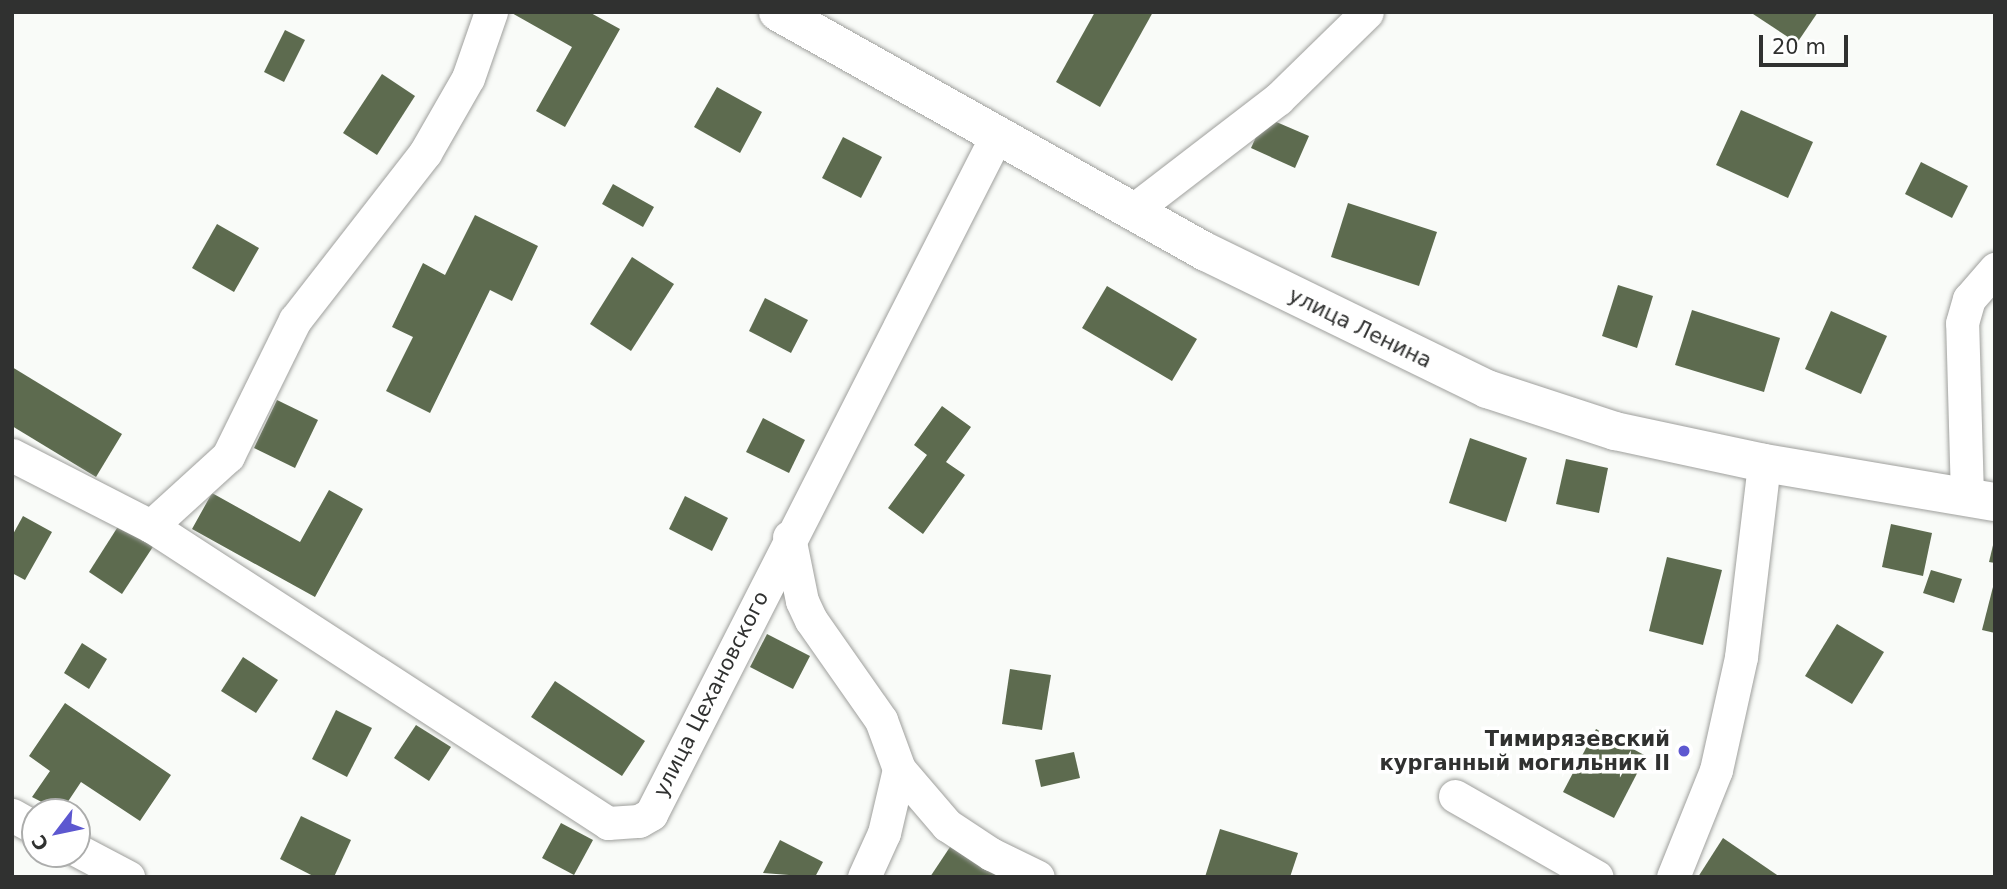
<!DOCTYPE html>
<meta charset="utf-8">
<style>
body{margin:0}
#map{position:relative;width:2007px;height:889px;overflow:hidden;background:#f9fbf8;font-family:"DejaVu Sans",sans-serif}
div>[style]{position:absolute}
.building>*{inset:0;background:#5d6b4f}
.roads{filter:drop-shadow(0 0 2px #9fa09d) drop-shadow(0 0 2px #9fa09d)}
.street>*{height:33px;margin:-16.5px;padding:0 16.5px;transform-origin:16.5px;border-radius:16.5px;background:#fff}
.secondary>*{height:38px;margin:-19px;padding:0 19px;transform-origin:19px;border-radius:19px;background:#fff}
.dots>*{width:19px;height:19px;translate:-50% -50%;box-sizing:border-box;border:4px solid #fff;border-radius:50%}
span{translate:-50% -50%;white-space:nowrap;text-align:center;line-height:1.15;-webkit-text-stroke:7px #fff;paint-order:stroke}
.street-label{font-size:21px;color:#303130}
.poi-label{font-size:21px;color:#303130;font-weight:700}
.right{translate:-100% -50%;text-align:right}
.frame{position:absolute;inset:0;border:14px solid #303130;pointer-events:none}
.north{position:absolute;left:21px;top:798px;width:70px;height:70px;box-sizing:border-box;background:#fff;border:2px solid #acadac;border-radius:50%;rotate:238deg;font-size:19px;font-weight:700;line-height:28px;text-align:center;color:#303130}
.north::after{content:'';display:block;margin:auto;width:24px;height:32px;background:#5d58d0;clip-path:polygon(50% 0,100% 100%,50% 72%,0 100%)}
.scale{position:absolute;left:1759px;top:35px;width:89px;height:32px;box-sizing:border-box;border:4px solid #303130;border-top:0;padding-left:9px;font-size:21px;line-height:24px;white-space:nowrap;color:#303130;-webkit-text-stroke:5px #fff;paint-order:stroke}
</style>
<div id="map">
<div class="building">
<i style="clip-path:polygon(510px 12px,589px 12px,620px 29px,565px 127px,536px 111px,572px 47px)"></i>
<i style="clip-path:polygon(1095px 12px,1153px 12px,1100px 107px,1056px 82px)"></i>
<i style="clip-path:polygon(1750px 12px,1818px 12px,1797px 43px)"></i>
<i style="clip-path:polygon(285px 30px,305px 40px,284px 82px,264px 72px)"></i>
<i style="clip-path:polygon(382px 74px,415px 96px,377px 155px,343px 133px)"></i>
<i style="clip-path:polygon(717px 87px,762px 112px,740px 153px,694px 127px)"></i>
<i style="clip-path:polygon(1741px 110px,1813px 142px,1788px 198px,1716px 165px)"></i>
<i style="clip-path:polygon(1265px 117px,1309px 136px,1295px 168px,1251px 148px)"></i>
<i style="clip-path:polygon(843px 137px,882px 157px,861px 198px,822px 178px)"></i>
<i style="clip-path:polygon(1921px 162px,1968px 186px,1952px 218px,1905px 194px)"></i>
<i style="clip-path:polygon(613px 184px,654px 207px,643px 227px,602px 204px)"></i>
<i style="clip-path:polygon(1348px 203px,1437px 232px,1419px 286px,1331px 257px)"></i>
<i style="clip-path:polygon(475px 215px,538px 246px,512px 301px,490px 290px,430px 413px,386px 391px,413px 337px,392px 327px,423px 263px,445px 275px)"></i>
<i style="clip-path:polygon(217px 224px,259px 248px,234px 292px,192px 268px)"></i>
<i style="clip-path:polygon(632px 257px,674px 284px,631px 351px,590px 324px)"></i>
<i style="clip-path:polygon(1618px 285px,1653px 296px,1637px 348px,1602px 336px)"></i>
<i style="clip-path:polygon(1107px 286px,1197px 339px,1172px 381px,1082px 328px)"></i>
<i style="clip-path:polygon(765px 298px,808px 320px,791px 353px,749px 331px)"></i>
<i style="clip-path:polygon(1692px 310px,1780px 338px,1764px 392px,1675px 365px)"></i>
<i style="clip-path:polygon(1831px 311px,1887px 336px,1861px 394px,1805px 369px)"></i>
<i style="clip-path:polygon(12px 367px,122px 434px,96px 477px,12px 426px)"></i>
<i style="clip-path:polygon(277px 400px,318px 420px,295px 468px,254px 448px)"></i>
<i style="clip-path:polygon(942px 406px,971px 427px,946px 462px,965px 475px,923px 534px,888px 508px,927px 455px,914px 445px)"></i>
<i style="clip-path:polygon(763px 418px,805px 440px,789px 473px,746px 452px)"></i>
<i style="clip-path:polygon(1470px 438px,1527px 458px,1506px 522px,1449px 503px)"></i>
<i style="clip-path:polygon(1566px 459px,1608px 468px,1599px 513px,1556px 504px)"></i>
<i style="clip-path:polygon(329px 490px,363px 509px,315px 597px,192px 529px,212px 493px,300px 542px)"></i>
<i style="clip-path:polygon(685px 496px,728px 518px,712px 551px,669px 529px)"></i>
<i style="clip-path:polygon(126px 514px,160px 536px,122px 594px,89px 572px)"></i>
<i style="clip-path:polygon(23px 516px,52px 532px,25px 580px,12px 573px,12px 536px)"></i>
<i style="clip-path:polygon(1891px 524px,1932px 533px,1923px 576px,1882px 567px)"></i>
<i style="clip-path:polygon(1994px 541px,1995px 541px,1995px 563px,1989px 562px)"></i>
<i style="clip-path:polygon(1667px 557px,1722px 570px,1703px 645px,1649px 631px)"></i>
<i style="clip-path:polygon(1931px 570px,1962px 579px,1954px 603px,1923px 593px)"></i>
<i style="clip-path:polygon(1994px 583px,1995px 583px,1995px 633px,1982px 630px)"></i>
<i style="clip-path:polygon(1837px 624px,1884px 652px,1852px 704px,1805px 676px)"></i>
<i style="clip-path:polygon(767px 634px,810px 656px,793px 689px,750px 667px)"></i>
<i style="clip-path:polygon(82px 643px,107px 659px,89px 689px,64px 673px)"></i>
<i style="clip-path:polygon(243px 657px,278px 680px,256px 713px,221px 691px)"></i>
<i style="clip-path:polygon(1010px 669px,1051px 675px,1042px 730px,1002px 724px)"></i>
<i style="clip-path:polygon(555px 681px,645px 741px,622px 776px,531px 717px)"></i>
<i style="clip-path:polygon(65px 703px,171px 775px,140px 821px,81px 782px,61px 812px,32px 797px,50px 771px,29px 756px)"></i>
<i style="clip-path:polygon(336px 710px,372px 728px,347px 777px,312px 759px)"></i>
<i style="clip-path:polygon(416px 725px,451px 747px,429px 781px,394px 758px)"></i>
<i style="clip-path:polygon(1596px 729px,1646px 756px,1614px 818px,1563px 792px)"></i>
<i style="clip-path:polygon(1074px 752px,1080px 778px,1041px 787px,1035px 760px)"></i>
<i style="clip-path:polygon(301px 816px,351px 840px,334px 877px,315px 877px,280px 859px)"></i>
<i style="clip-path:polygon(561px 823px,593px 840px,574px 875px,542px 858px)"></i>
<i style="clip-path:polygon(1220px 829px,1298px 853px,1290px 877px,1205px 877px)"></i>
<i style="clip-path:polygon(1723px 838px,1780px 877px,1698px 877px)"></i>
<i style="clip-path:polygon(780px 840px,823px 862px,815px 877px,763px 873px)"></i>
<i style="clip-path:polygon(952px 844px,999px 877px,930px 877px)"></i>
</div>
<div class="roads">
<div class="street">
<i style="left:1132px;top:211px;width:184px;rotate:-37.5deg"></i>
<i style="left:1278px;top:99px;width:124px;rotate:-44.3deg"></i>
<i style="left:12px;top:455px;width:156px;rotate:27.1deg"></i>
<i style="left:151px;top:526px;width:545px;rotate:33.02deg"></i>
<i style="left:608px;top:823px;width:31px;rotate:-4deg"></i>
<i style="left:639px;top:821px;width:14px;rotate:-30deg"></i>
<i style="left:651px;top:814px;width:762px;rotate:-63deg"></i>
<i style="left:1967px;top:497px;width:174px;rotate:-91.6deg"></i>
<i style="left:1962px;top:323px;width:25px;rotate:-74deg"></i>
<i style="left:1969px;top:299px;width:40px;rotate:-49deg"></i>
<i style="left:151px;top:526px;width:104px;rotate:-42.3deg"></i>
<i style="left:228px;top:456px;width:152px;rotate:-63.8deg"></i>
<i style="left:295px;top:320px;width:212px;rotate:-52.1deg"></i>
<i style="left:425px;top:153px;width:86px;rotate:-60.2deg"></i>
<i style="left:468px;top:78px;width:70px;rotate:-70.8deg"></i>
<i style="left:789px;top:537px;width:65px;rotate:78.5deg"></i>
<i style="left:802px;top:601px;width:21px;rotate:65deg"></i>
<i style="left:811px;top:620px;width:122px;rotate:55deg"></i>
<i style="left:881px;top:720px;width:52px;rotate:69.8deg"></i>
<i style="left:899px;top:769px;width:74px;rotate:49.4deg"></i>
<i style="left:947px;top:825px;width:53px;rotate:33.4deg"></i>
<i style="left:991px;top:854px;width:52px;rotate:26.1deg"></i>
<i style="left:1455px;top:796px;width:163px;rotate:29.7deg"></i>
<i style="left:12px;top:815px;width:26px;rotate:29deg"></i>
<i style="left:77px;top:850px;width:58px;rotate:27.9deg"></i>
<i style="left:864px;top:877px;width:48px;rotate:-65.6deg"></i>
<i style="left:884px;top:833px;width:66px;rotate:-76.8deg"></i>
<i style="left:1673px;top:877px;width:115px;rotate:-68.1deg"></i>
<i style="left:1716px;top:770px;width:116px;rotate:-77.5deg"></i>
<i style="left:1741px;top:657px;width:195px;rotate:-83.2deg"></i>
</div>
<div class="secondary">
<i style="left:778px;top:12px;width:491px;rotate:29.3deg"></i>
<i style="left:1206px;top:252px;width:313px;rotate:26deg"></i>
<i style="left:1487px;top:389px;width:135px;rotate:18.2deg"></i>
<i style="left:1615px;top:431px;width:152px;rotate:12.1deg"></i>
<i style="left:1764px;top:463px;width:234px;rotate:9.6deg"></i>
</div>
</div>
<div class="dots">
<i style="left:1684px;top:751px;background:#5d58d0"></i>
</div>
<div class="street-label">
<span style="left:1360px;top:328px;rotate:26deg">улица Ленина</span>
<span style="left:711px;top:694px;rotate:-63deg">улица Цехановского</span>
</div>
<div class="poi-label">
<span class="right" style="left:1670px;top:751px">Тимирязевский<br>курганный могильник II</span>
</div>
<div class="frame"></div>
<div class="north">С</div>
<div class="scale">20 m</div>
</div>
